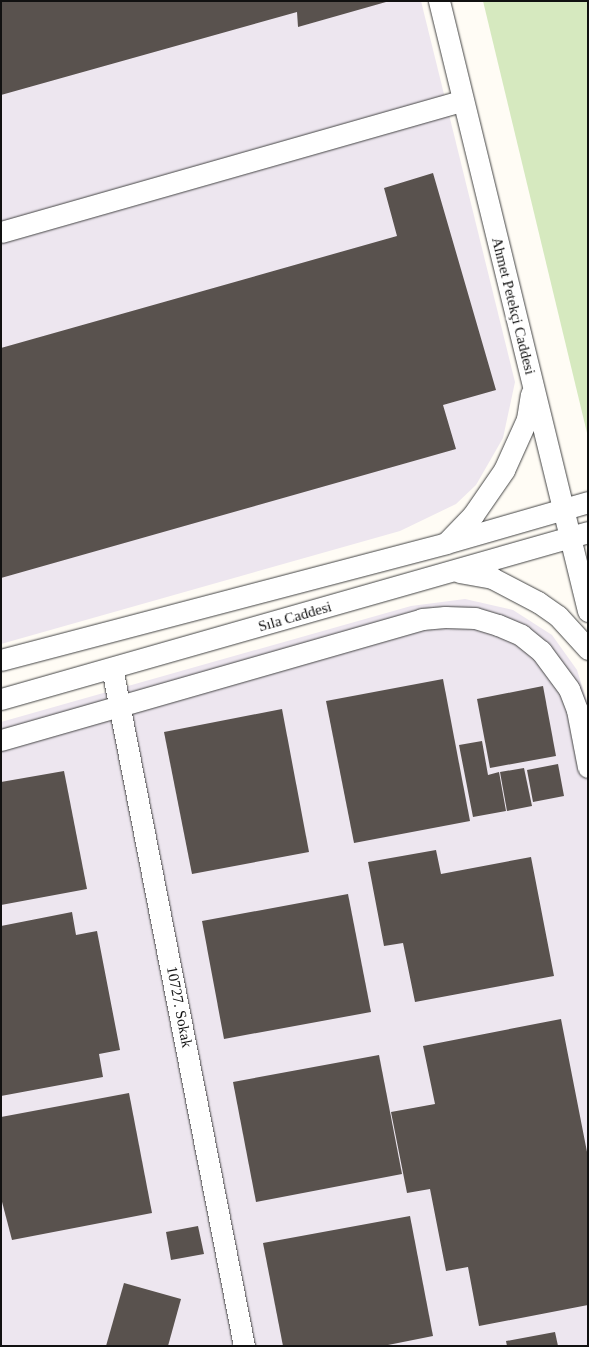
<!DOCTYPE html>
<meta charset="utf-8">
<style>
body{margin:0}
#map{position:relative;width:589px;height:1347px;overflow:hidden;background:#fffcf5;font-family:Georgia,serif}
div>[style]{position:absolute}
.industrial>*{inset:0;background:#ede6ef}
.green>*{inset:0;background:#d6e9bf}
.building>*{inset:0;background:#59524e}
.roads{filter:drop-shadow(0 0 1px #444) drop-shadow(0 0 1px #444)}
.minor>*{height:21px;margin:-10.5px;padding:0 10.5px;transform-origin:10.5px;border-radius:10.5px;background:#fff}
span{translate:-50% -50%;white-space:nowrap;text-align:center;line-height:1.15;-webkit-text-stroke:5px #fff;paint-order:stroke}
.street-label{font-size:15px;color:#111}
.frame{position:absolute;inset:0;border:2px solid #111;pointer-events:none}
</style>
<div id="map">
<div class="industrial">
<i style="clip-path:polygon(1px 1px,421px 1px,515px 382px,503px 438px,476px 485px,456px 504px,400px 531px,1px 644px)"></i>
<i style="clip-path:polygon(465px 599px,513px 610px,552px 635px,577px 670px,588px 705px,588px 1346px,1px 1346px,1px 722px,411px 606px)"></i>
</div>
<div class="green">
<i style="clip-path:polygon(483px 1px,588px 1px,588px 437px)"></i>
</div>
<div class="building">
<i style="clip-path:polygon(1px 1px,386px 1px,386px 2px,298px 27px,297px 12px,1px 95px)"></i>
<i style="clip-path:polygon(433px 173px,496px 390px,443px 405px,456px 449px,1px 578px,1px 348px,397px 236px,384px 188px)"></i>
<i style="clip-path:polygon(443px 679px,470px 821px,354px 843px,326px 701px)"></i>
<i style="clip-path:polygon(543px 686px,556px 756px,490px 768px,477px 699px)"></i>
<i style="clip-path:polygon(282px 709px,309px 852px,192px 874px,164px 732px)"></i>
<i style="clip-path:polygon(482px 741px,488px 775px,499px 772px,506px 811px,473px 817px,459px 745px)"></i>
<i style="clip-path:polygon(558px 764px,564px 796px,533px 802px,527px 770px)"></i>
<i style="clip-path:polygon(524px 768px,532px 806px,507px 811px,500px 772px)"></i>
<i style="clip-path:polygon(64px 771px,87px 889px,1px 905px,1px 782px)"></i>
<i style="clip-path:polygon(436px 850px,441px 874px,531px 857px,554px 976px,415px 1002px,403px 943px,384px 946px,368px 862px)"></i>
<i style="clip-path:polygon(348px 894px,371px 1012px,224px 1039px,202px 921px)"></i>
<i style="clip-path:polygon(72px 912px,76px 935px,97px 931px,120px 1050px,99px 1054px,103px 1077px,1px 1096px,1px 926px)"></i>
<i style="clip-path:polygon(561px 1019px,588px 1157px,588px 1305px,479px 1326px,468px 1267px,446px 1271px,430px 1189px,407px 1193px,391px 1112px,435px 1104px,423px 1046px)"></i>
<i style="clip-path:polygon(379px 1055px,402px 1174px,256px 1202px,233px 1082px)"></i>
<i style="clip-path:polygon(129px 1093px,152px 1213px,12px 1240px,1px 1198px,1px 1117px)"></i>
<i style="clip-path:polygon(410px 1216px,433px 1336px,383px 1346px,283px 1346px,263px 1243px)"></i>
<i style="clip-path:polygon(198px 1226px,204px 1254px,171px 1260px,166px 1232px)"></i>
<i style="clip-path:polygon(124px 1283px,181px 1299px,168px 1346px,106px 1346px)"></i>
<i style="clip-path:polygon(555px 1332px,558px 1346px,507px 1346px,506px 1341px)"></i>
</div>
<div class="roads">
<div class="minor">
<i style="left:439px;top:1px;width:628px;rotate:76.27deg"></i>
<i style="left:1px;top:232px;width:480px;rotate:-15.9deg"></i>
<i style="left:448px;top:541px;width:36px;rotate:-46deg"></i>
<i style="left:473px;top:515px;width:55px;rotate:-55.4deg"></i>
<i style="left:504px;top:470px;width:56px;rotate:-65.7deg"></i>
<i style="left:527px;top:419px;width:25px;rotate:-81deg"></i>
<i style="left:459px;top:572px;width:34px;rotate:10deg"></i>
<i style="left:492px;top:578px;width:52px;rotate:27.6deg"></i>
<i style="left:538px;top:602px;width:24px;rotate:35deg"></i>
<i style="left:558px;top:616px;width:45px;rotate:47.7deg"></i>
<i style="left:1px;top:660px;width:460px;rotate:-14.7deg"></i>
<i style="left:446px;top:543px;width:148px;rotate:-16.1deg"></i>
<i style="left:112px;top:668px;width:691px;rotate:78.98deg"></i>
<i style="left:1px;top:699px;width:610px;rotate:-15.88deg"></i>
<i style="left:1px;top:740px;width:438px;rotate:-16deg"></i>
<i style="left:422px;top:619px;width:23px;rotate:-5deg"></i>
<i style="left:445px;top:617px;width:30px;rotate:2deg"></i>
<i style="left:475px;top:618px;width:24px;rotate:17deg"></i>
<i style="left:498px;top:625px;width:25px;rotate:23deg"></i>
<i style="left:521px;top:635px;width:26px;rotate:39deg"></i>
<i style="left:541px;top:651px;width:47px;rotate:53.6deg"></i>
<i style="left:569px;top:689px;width:22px;rotate:69deg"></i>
<i style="left:577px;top:710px;width:58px;rotate:79.1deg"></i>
</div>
</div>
<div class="street-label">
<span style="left:513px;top:306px;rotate:76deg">Ahmet Petekçi Caddesi</span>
<span style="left:295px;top:617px;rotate:-16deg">Sıla Caddesi</span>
<span style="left:179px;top:1007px;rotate:79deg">10727. Sokak</span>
</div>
<div class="frame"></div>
</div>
